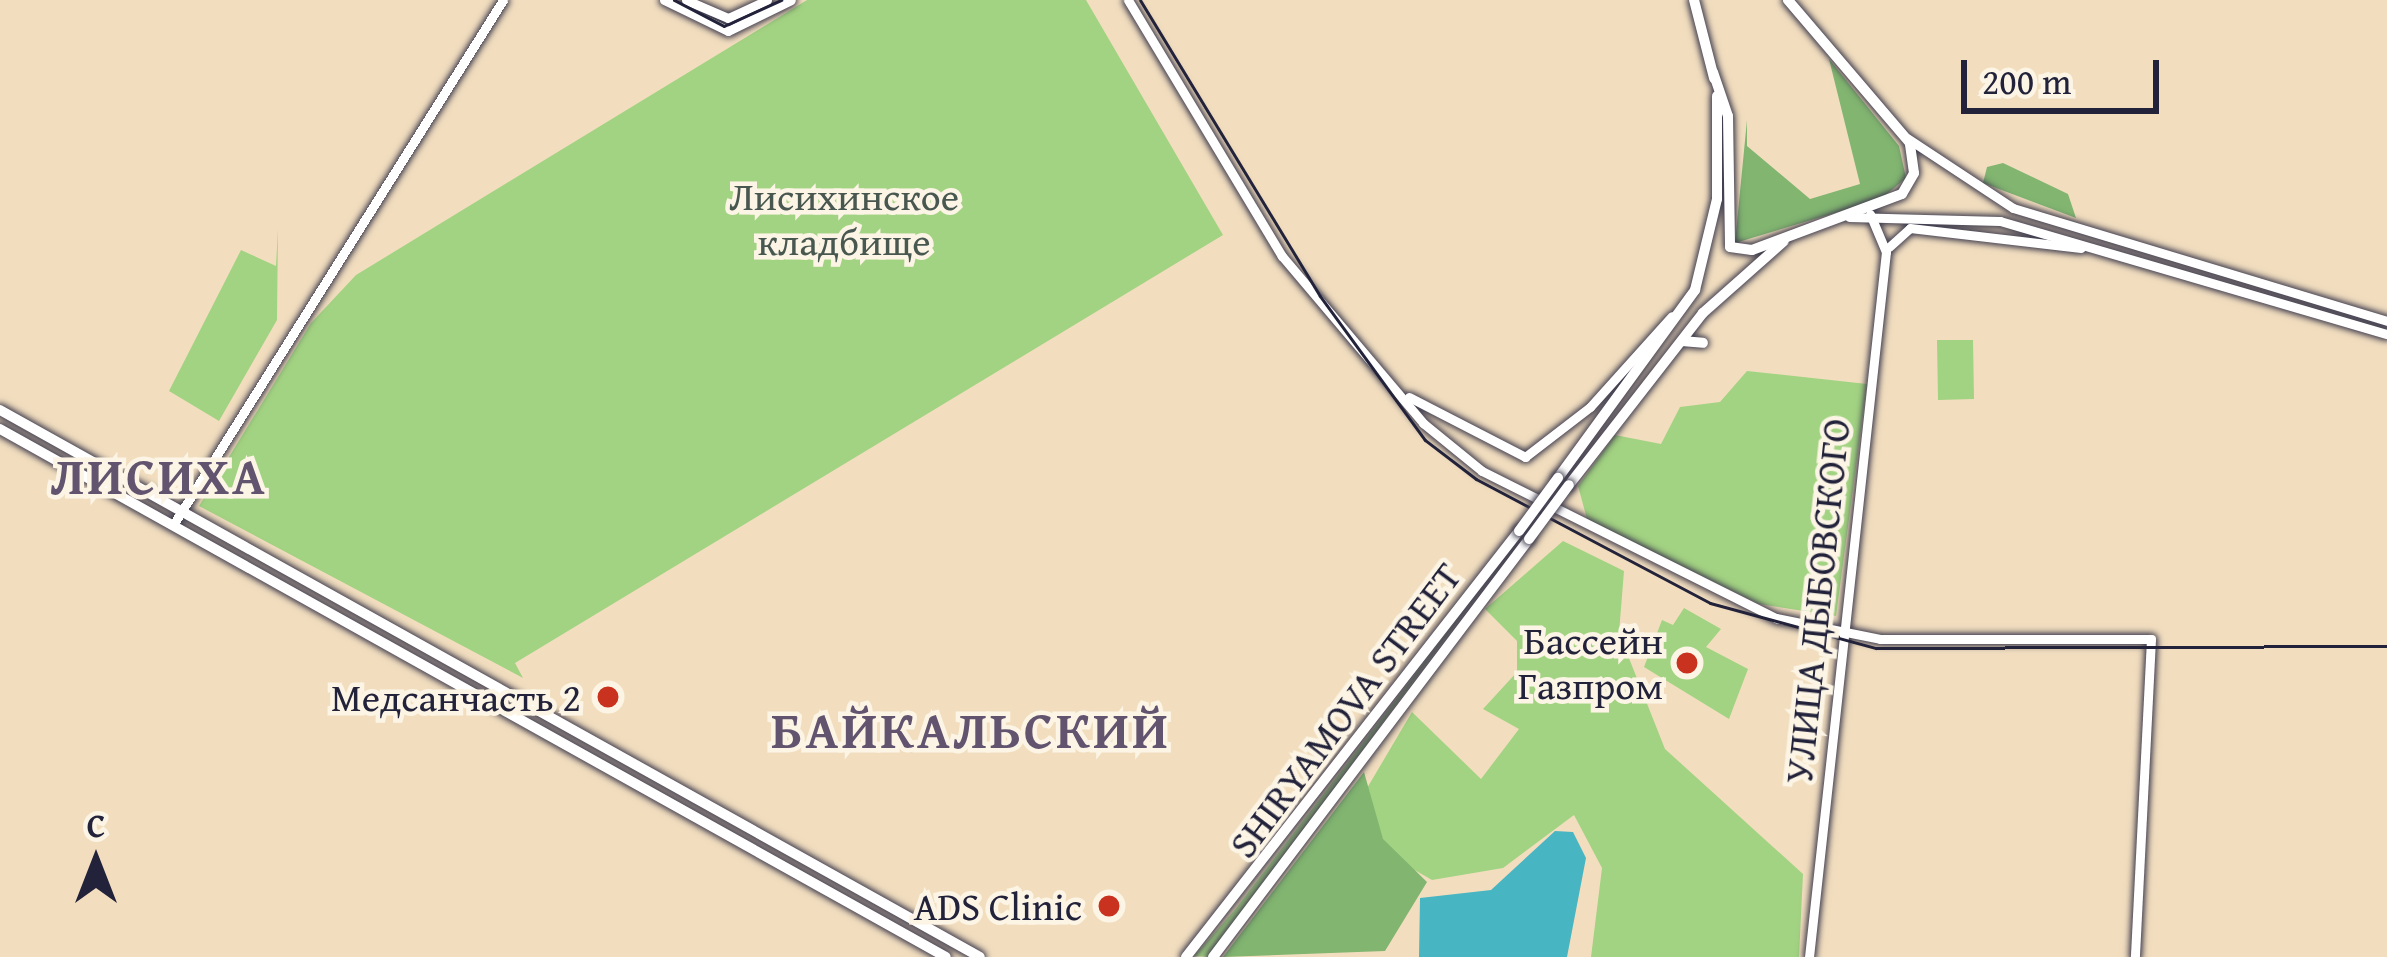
<!DOCTYPE html>
<meta charset="utf-8">
<style>
body{margin:0}
#map{position:relative;width:2387px;height:957px;overflow:hidden;background:#f2debf;font-family:"Gentium Book Plus",serif}
div>[style]{position:absolute}
.green>*{inset:0;background:#a2d382}
.forest>*{inset:0;background:#81b570}
.water>*{inset:0;background:#48b5c3}
.roads{filter:drop-shadow(0 0 3px #413e4f) drop-shadow(0 0 3px #413e4f)}
.secondary>*{height:9px;margin:-4.5px;padding:0 4.5px;transform-origin:4.5px;border-radius:4.5px;background:#fff}
.primary>*{height:10px;margin:-5px;padding:0 5px;transform-origin:5px;border-radius:5px;background:#fff}
.tram>*{height:3px;margin:-1.5px;padding:0 1.5px;transform-origin:1.5px;border-radius:1.5px;background:#22223b}
.bridges{filter:drop-shadow(0 0 3px #413e4f) drop-shadow(0 0 3px #413e4f)}
.primary-bridge>*{height:10px;margin:-5px;padding:0 5px;transform-origin:5px;border-radius:5px;background:#fff}
.dots>*{width:33px;height:33px;translate:-50% -50%;box-sizing:border-box;border:6px solid #fcf5e5;border-radius:50%}
span{translate:-50% -50%;white-space:nowrap;text-align:center;line-height:1.15;-webkit-text-stroke:9px #fcf5e5;paint-order:stroke}
.park-label{font-size:39px;color:#485750}
.street-label{font-size:39px;color:#22223b}
.poi-label{font-size:39px;color:#22223b}
.right{translate:-100% -50%;text-align:right}
.district-label{font-size:51px;color:#62536f;font-weight:700;letter-spacing:3px}
.north{position:absolute;left:36px;top:801px;width:120px;height:120px;-webkit-text-stroke:9px #fcf5e5;paint-order:stroke;rotate:0deg;font-size:33px;font-weight:700;line-height:48px;text-align:center;color:#22223b}
.north::after{content:'';display:block;margin:auto;width:42px;height:54px;background:#22223b;clip-path:polygon(50% 0,100% 100%,50% 72%,0 100%)}
.scale{position:absolute;left:1961px;top:60px;width:198px;height:54px;box-sizing:border-box;border:6px solid #22223b;border-top:0;padding-left:15px;font-size:36px;line-height:42px;white-space:nowrap;color:#22223b;-webkit-text-stroke:9px #fcf5e5;paint-order:stroke}
</style>
<div id="map">
<div class="green">
<i style="clip-path:polygon(807px 0,1086px 0,1223px 235px,515px 663px,523px 678px,199px 506px,311px 323px,356px 275px)"></i>
<i style="clip-path:polygon(278px 229px,277px 320px,219px 421px,169px 391px,241px 250px,276px 266px)"></i>
<i style="clip-path:polygon(1937px 340px,1973px 340px,1974px 399px,1938px 400px)"></i>
<i style="clip-path:polygon(1747px 371px,1867px 384px,1836px 616px,1759px 604px,1587px 519px,1578px 486px,1615px 435px,1661px 444px,1680px 407px,1720px 402px)"></i>
<i style="clip-path:polygon(1563px 541px,1624px 571px,1619px 633px,1665px 749px,1803px 874px,1799px 957px,1591px 957px,1602px 868px,1574px 815px,1503px 868px,1432px 880px,1376px 848px,1360px 800px,1412px 712px,1481px 779px,1519px 729px,1483px 709px,1517px 672px,1517px 641px,1485px 609px)"></i>
<i style="clip-path:polygon(1487px 581px,1210px 957px,1194px 956px,1234px 911px)"></i>
<i style="clip-path:polygon(1684px 608px,1721px 629px,1706px 647px,1748px 669px,1729px 719px,1644px 667px,1662px 620px,1673px 625px)"></i>
</div>
<div class="forest">
<i style="clip-path:polygon(1829px 59px,1899px 146px,1906px 178px,1881px 199px,1735px 243px,1747px 120px,1747px 146px,1810px 199px,1860px 184px)"></i>
<i style="clip-path:polygon(2003px 163px,2068px 194px,2076px 218px,1983px 183px,1987px 167px)"></i>
<i style="clip-path:polygon(1364px 772px,1383px 839px,1427px 882px,1385px 951px,1223px 957px)"></i>
</div>
<div class="water">
<i style="clip-path:polygon(1555px 831px,1573px 832px,1586px 858px,1567px 957px,1419px 957px,1420px 898px,1491px 890px)"></i>
</div>
<div class="roads">
<div class="secondary">
<i style="left:664px;top:0;width:71px;rotate:25.8deg"></i>
<i style="left:728px;top:31px;width:70px;rotate:-26.2deg"></i>
<i style="left:686px;top:0;width:46px;rotate:23.2deg"></i>
<i style="left:728px;top:18px;width:43px;rotate:-24.8deg"></i>
<i style="left:1128px;top:0;width:299px;rotate:59deg"></i>
<i style="left:1282px;top:256px;width:219px;rotate:49.8deg"></i>
<i style="left:1423px;top:423px;width:76px;rotate:39.1deg"></i>
<i style="left:1482px;top:471px;width:329px;rotate:26.6deg"></i>
<i style="left:1776px;top:618px;width:106px;rotate:11.4deg"></i>
<i style="left:1880px;top:639px;width:271px"></i>
<i style="left:2151px;top:639px;width:318px;rotate:92.9deg"></i>
<i style="left:1907px;top:138px;width:127px;rotate:33.4deg"></i>
<i style="left:2013px;top:208px;width:391px;rotate:16.8deg"></i>
<i style="left:1849px;top:217px;width:151px;rotate:1.5deg"></i>
<i style="left:2000px;top:221px;width:403px;rotate:16.3deg"></i>
<i style="left:1889px;top:247px;width:28px;rotate:-42deg"></i>
<i style="left:1910px;top:228px;width:172px;rotate:6.7deg"></i>
<i style="left:1409px;top:397px;width:131px;rotate:27.3deg"></i>
<i style="left:1525px;top:457px;width:82px;rotate:-37.6deg"></i>
<i style="left:1590px;top:407px;width:122px;rotate:-48deg"></i>
<i style="left:173px;top:525px;width:620px;rotate:-57.85deg"></i>
<i style="left:1809px;top:957px;width:709px;rotate:-83.77deg"></i>
<i style="left:1886px;top:252px;width:41px;rotate:-112.8deg"></i>
</div>
<div class="primary">
<i style="left:1694px;top:0;width:81px;rotate:75.6deg"></i>
<i style="left:1713px;top:72px;width:46px;rotate:71.2deg"></i>
<i style="left:1728px;top:116px;width:131px;rotate:89.1deg"></i>
<i style="left:1730px;top:247px;width:22px;rotate:8deg"></i>
<i style="left:1752px;top:250px;width:160px;rotate:-20.5deg"></i>
<i style="left:1902px;top:194px;width:24px;rotate:-60deg"></i>
<i style="left:1914px;top:173px;width:30px;rotate:-98deg"></i>
<i style="left:1910px;top:143px;width:188px;rotate:-130.5deg"></i>
<i style="left:1682px;top:341px;width:21px;rotate:5deg"></i>
<i style="left:0;top:410px;width:1122px;rotate:29.17deg"></i>
<i style="left:0;top:429px;width:1083px;rotate:29.17deg"></i>
<i style="left:1558px;top:478px;width:233px;rotate:-53.9deg"></i>
<i style="left:1695px;top:290px;width:94px;rotate:-76.4deg"></i>
<i style="left:1717px;top:199px;width:103px;rotate:-90deg"></i>
<i style="left:1569px;top:485px;width:218px;rotate:-52.1deg"></i>
<i style="left:1703px;top:313px;width:108px;rotate:-41.6deg"></i>
<i style="left:1186px;top:957px;width:541px;rotate:-51.99deg"></i>
<i style="left:1213px;top:957px;width:524px;rotate:-52.91deg"></i>
</div>
</div>
<div class="tram">
<i style="left:674px;top:0;width:56px;rotate:27.5deg"></i>
<i style="left:724px;top:26px;width:63px;rotate:-24.5deg"></i>
<i style="left:1140px;top:0;width:346px;rotate:58.7deg"></i>
<i style="left:1320px;top:296px;width:178px;rotate:53.9deg"></i>
<i style="left:1425px;top:440px;width:64px;rotate:37.4deg"></i>
<i style="left:1476px;top:479px;width:265px;rotate:27.9deg"></i>
<i style="left:1710px;top:603px;width:172px;rotate:15.2deg"></i>
<i style="left:1876px;top:648px;width:511px;rotate:-0.22deg"></i>
</div>
<div class="bridges">
<div class="primary-bridge">
<i style="left:1519px;top:531px;width:66px;rotate:-53.7deg"></i>
<i style="left:1529px;top:539px;width:67px;rotate:-53.5deg"></i>
</div>
</div>
<div class="dots">
<i style="left:1687px;top:663px;background:#c8321e"></i>
<i style="left:608px;top:697px;background:#c8321e"></i>
<i style="left:1109px;top:906px;background:#c8321e"></i>
</div>
<div class="park-label">
<span style="left:844px;top:219px">Лисихинское<br>кладбище</span>
</div>
<div class="street-label">
<span style="left:1817px;top:601px;rotate:-84deg">УЛИЦА ДЫБОВСКОГО</span>
<span style="left:1345px;top:710px;rotate:-53deg">SHIRYAMOVA STREET</span>
</div>
<div class="poi-label">
<span class="right" style="left:1663px;top:663px">Бассейн<br>Газпром</span>
<span class="right" style="left:581px;top:697px">Медсанчасть 2</span>
<span class="right" style="left:1082px;top:906px">ADS Clinic</span>
</div>
<div class="district-label">
<span style="left:159px;top:476px">ЛИСИХА</span>
<span style="left:971px;top:730px">БАЙКАЛЬСКИЙ</span>
</div>
<div class="north">С</div>
<div class="scale">200 m</div>
</div>
